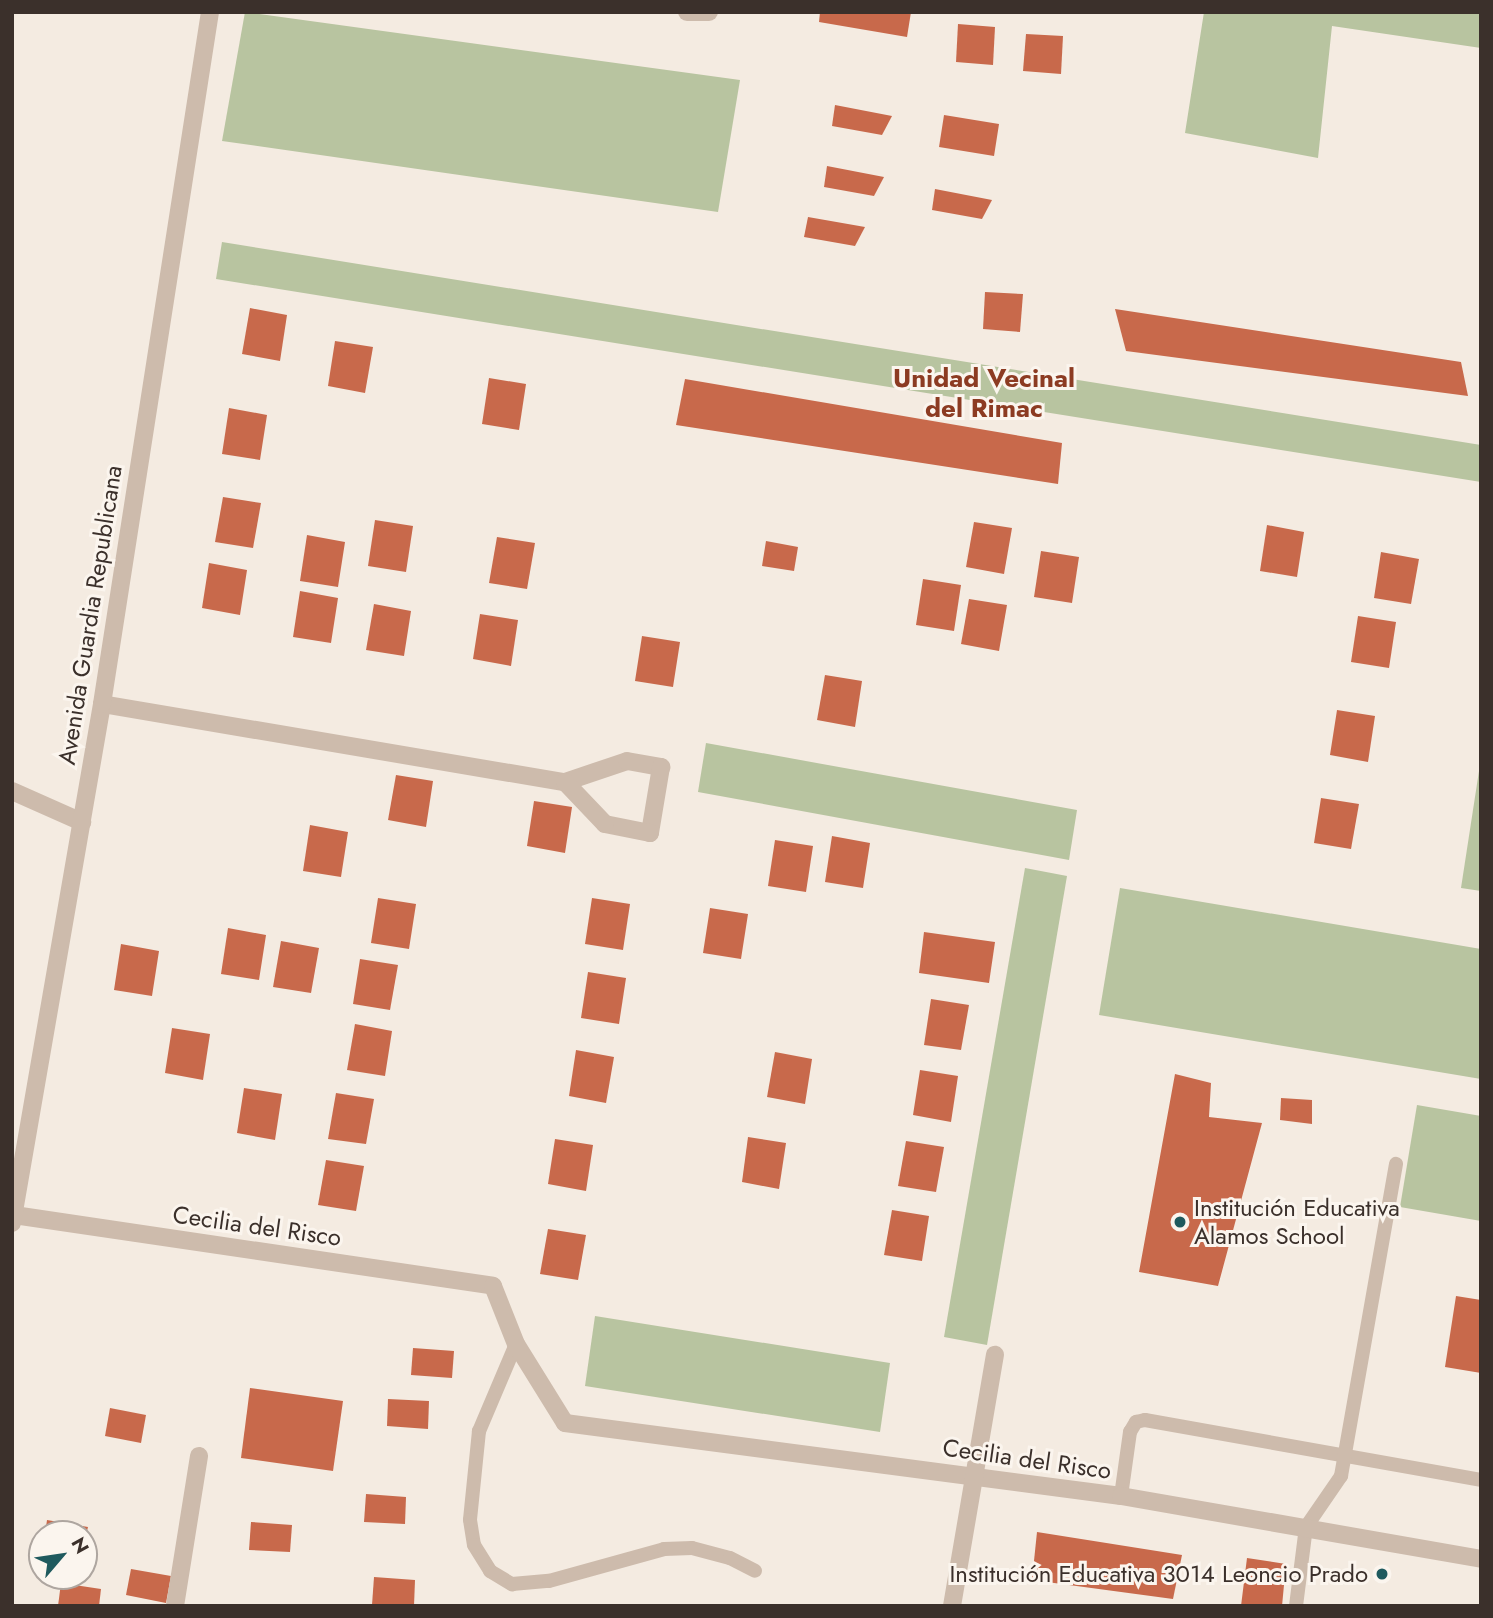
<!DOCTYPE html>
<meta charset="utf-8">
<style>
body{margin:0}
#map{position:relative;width:1493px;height:1618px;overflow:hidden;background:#f4ebe1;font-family:Jost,sans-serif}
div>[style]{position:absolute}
.green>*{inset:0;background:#b8c4a0}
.building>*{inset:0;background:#c8694b}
.service>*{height:14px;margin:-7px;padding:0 7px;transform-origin:7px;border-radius:7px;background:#cdbbac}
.pedestrian>*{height:18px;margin:-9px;padding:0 9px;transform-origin:9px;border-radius:9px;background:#cdbbac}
.minor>*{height:18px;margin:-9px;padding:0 9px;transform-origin:9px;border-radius:9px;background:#cdbbac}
.tertiary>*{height:18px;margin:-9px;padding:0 9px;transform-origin:9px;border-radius:9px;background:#cdbbac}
.dots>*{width:19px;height:19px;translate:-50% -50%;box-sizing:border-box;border:4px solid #fbf5ee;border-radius:50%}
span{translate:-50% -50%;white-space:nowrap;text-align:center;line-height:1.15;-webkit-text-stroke:6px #fbf5ee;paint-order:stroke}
.street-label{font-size:24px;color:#3b302b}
.poi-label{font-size:24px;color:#3b302b}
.left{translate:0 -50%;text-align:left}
.right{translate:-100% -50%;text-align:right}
.neighbourhood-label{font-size:26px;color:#8c3b22;font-weight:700}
.frame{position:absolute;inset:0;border:14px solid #3b302b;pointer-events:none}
.north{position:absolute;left:28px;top:1520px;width:70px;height:70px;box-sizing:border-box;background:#fbf5ee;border:2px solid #aea6a0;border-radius:50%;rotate:61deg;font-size:19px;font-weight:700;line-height:28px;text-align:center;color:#3b302b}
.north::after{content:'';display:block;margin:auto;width:24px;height:32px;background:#1f5a5e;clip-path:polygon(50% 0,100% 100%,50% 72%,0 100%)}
</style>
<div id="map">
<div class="green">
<i style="clip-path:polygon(245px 12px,740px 80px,718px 212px,222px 141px)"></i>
<i style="clip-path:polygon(1204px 12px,1481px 12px,1481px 48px,1332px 26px,1318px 158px,1185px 133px)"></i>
<i style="clip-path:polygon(222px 242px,1481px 445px,1481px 482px,216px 279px)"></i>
<i style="clip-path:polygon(706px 743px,1077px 810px,1069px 860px,698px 792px)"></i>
<i style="clip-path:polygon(1481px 758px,1481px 891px,1461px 888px)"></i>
<i style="clip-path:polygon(1025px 868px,1067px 876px,987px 1345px,944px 1337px)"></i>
<i style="clip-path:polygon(1120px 888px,1481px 949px,1481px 1079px,1099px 1015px)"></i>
<i style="clip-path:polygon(1417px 1105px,1481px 1116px,1481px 1221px,1400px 1207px)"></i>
<i style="clip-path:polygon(595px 1316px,890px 1363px,880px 1432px,585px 1386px)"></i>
</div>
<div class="building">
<i style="clip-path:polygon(820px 12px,911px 12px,907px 37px,819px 22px)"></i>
<i style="clip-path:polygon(958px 24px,995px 27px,993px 65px,956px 62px)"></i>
<i style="clip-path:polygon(1026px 34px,1063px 36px,1061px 74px,1023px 71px)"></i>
<i style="clip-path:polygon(835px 105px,892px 116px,882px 135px,832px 126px)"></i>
<i style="clip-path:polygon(944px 115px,999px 124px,994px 156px,939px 147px)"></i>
<i style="clip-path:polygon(827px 166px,884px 177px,874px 196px,824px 187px)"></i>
<i style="clip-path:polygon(935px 189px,992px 200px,982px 219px,932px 210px)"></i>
<i style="clip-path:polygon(808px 217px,865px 227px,855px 246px,804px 237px)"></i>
<i style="clip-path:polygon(985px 292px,1023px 294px,1020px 332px,983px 329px)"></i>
<i style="clip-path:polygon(250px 308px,287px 315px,280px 361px,242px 354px)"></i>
<i style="clip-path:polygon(1115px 309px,1461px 362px,1468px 396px,1126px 351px)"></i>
<i style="clip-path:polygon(335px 341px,373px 347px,365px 393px,328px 386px)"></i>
<i style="clip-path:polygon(489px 378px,526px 384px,519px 430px,482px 424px)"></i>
<i style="clip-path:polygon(685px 379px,1062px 443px,1058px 484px,676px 425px)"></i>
<i style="clip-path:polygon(229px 408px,267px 415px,260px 460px,222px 454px)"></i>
<i style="clip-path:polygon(223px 497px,261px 503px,253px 548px,215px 542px)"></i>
<i style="clip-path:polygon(375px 520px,413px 526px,406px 572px,368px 566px)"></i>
<i style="clip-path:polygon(974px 522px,1012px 528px,1004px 574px,966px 567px)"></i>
<i style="clip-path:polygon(1267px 525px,1304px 532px,1297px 577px,1260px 571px)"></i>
<i style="clip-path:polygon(307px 535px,345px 542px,338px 587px,300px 581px)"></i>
<i style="clip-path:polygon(497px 537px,535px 543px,527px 589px,489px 583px)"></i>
<i style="clip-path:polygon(766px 541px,798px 547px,794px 571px,762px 566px)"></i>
<i style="clip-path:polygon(1041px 551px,1079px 557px,1072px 603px,1034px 597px)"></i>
<i style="clip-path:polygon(1381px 552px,1419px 559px,1411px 604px,1374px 598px)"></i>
<i style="clip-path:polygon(209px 563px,247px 570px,240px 615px,202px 608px)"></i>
<i style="clip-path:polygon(923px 579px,961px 585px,954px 631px,916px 625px)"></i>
<i style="clip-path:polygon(300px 591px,338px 598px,331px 643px,293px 637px)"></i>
<i style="clip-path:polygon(969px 599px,1007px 605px,999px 651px,961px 644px)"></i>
<i style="clip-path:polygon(374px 604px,411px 611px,404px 656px,366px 650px)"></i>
<i style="clip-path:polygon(480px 614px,518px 620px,511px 666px,473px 659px)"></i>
<i style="clip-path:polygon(1358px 616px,1396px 622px,1389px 668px,1351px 662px)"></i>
<i style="clip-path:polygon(642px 636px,680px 642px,673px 687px,635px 681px)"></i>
<i style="clip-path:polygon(825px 675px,862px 681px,855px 727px,817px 720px)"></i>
<i style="clip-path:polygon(1337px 710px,1375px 716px,1368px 762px,1330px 755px)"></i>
<i style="clip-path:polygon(396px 775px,433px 781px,426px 827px,388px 820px)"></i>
<i style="clip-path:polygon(1321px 798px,1359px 804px,1351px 849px,1314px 843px)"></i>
<i style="clip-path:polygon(534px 801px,572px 807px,565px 853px,527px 846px)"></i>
<i style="clip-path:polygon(310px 825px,348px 832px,341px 877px,303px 871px)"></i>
<i style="clip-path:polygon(832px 836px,870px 843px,863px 888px,825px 882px)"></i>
<i style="clip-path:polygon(775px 840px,813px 846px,806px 892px,768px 886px)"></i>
<i style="clip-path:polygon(378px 898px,416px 904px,409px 949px,371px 943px)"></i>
<i style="clip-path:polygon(592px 898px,630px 904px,623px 950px,585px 944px)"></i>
<i style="clip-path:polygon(710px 908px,748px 914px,741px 959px,703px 953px)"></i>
<i style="clip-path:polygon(228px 928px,266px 935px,259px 980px,221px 974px)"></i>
<i style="clip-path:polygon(924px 932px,995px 942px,989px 983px,919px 973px)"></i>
<i style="clip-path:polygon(281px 941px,319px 948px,311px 993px,273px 987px)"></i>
<i style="clip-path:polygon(121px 944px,159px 951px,152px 996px,114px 990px)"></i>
<i style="clip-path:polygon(360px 959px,398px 965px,390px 1010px,353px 1004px)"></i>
<i style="clip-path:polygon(588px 972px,626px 978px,619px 1024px,581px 1018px)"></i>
<i style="clip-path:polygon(931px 999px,969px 1005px,961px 1050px,924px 1045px)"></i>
<i style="clip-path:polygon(355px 1024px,392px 1031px,385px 1076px,347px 1070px)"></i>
<i style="clip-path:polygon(172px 1028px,210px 1034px,203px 1080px,165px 1073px)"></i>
<i style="clip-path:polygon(576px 1050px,614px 1057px,606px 1103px,569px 1096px)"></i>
<i style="clip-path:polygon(775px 1052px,812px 1059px,805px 1104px,767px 1097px)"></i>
<i style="clip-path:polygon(920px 1070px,958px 1076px,951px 1122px,913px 1115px)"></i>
<i style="clip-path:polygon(1175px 1074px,1211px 1083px,1209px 1117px,1262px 1123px,1218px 1286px,1139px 1272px)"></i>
<i style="clip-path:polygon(244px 1088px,282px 1094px,275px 1140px,237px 1133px)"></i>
<i style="clip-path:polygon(336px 1093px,374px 1099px,366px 1144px,328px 1139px)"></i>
<i style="clip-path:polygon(1281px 1098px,1312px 1100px,1312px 1124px,1280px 1120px)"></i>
<i style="clip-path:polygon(748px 1137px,786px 1143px,779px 1189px,742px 1182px)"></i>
<i style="clip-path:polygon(555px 1139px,593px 1145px,586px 1191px,548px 1184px)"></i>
<i style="clip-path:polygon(906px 1141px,944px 1147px,936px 1192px,898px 1186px)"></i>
<i style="clip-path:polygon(326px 1160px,364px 1166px,356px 1211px,318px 1205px)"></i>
<i style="clip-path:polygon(892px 1210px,929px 1216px,922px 1261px,884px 1255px)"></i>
<i style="clip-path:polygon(548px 1229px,586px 1235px,578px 1280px,540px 1274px)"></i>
<i style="clip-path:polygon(1456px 1296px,1481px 1300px,1481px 1373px,1445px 1367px)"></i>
<i style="clip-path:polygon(413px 1348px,454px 1351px,452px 1378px,411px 1375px)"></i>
<i style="clip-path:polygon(250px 1388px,343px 1401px,333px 1471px,241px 1458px)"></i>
<i style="clip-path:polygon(388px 1399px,429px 1401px,428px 1429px,387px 1426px)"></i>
<i style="clip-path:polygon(110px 1408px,146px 1415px,141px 1443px,105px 1436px)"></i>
<i style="clip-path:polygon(366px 1494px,406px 1497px,405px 1524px,364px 1522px)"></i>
<i style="clip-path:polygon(47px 1520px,88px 1527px,85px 1539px,84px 1534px,45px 1534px)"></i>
<i style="clip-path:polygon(251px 1522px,292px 1525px,290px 1552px,249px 1550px)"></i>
<i style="clip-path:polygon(1037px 1532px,1182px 1555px,1173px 1599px,1032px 1580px)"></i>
<i style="clip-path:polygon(1247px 1558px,1286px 1564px,1282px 1606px,1241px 1606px)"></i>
<i style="clip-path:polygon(131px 1569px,171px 1576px,166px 1603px,126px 1595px)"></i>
<i style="clip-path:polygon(374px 1577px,415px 1580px,414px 1606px,372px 1605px)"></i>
<i style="clip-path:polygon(61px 1583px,101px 1589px,99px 1606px,58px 1606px)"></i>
</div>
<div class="service">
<i style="left:516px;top:1344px;width:95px;rotate:113deg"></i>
<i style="left:479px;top:1431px;width:89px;rotate:95.8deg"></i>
<i style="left:470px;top:1520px;width:25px;rotate:81deg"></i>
<i style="left:474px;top:1545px;width:31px;rotate:58deg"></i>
<i style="left:490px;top:1571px;width:26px;rotate:31deg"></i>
<i style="left:512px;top:1584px;width:37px;rotate:-5deg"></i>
<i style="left:549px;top:1581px;width:119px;rotate:-15.5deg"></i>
<i style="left:664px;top:1549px;width:28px;rotate:-2deg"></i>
<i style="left:692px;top:1548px;width:39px;rotate:15deg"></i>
<i style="left:730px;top:1558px;width:28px;rotate:27deg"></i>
<i style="left:1121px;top:1496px;width:65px;rotate:-82deg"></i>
<i style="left:1130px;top:1432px;width:12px;rotate:-59deg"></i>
<i style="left:1136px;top:1422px;width:9px;rotate:-13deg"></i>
<i style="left:1145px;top:1420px;width:341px;rotate:10.1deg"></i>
<i style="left:1296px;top:1606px;width:80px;rotate:-82.8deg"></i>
<i style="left:1306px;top:1527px;width:62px;rotate:-55.5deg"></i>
<i style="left:1341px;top:1476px;width:317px;rotate:-80deg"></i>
</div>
<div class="pedestrian">
<i style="left:175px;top:1606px;width:152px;rotate:-80.9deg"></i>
</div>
<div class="minor">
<i style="left:687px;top:12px;width:22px"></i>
<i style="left:102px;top:704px;width:470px;rotate:9.6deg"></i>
<i style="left:565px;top:782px;width:65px;rotate:-18.7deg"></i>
<i style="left:627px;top:761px;width:35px;rotate:10deg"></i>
<i style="left:661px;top:767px;width:67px;rotate:99.5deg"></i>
<i style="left:650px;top:833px;width:46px;rotate:-168.7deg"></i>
<i style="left:605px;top:824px;width:58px;rotate:-133.6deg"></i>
<i style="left:12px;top:791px;width:77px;rotate:23.9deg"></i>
<i style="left:14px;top:1215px;width:484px;rotate:8.4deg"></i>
<i style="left:493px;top:1286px;width:62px;rotate:68.4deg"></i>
<i style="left:516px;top:1344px;width:93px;rotate:58.2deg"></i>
<i style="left:565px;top:1423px;width:561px;rotate:7.48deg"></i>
<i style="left:1121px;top:1496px;width:365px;rotate:9.9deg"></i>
<i style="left:952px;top:1606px;width:255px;rotate:-80.3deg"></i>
</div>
<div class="tertiary">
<i style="left:12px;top:1223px;width:527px;rotate:-80.16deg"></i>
<i style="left:102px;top:704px;width:700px;rotate:-81.13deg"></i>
</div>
<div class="dots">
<i style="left:1180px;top:1222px;background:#1f5a5e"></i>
<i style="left:1382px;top:1574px;background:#1f5a5e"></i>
</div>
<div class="street-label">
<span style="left:90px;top:615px;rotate:-81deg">Avenida Guardia Republicana</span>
<span style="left:257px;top:1226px;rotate:8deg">Cecilia del Risco</span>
<span style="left:1027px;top:1459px;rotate:8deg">Cecilia del Risco</span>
</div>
<div class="poi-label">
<span class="left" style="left:1194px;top:1222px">Institución Educativa<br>Alamos School</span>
<span class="right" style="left:1368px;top:1574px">Institución Educativa 3014 Leoncio Prado</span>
</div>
<div class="neighbourhood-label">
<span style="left:984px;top:394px">Unidad Vecinal<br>del Rimac</span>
</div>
<div class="frame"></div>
<div class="north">N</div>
</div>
